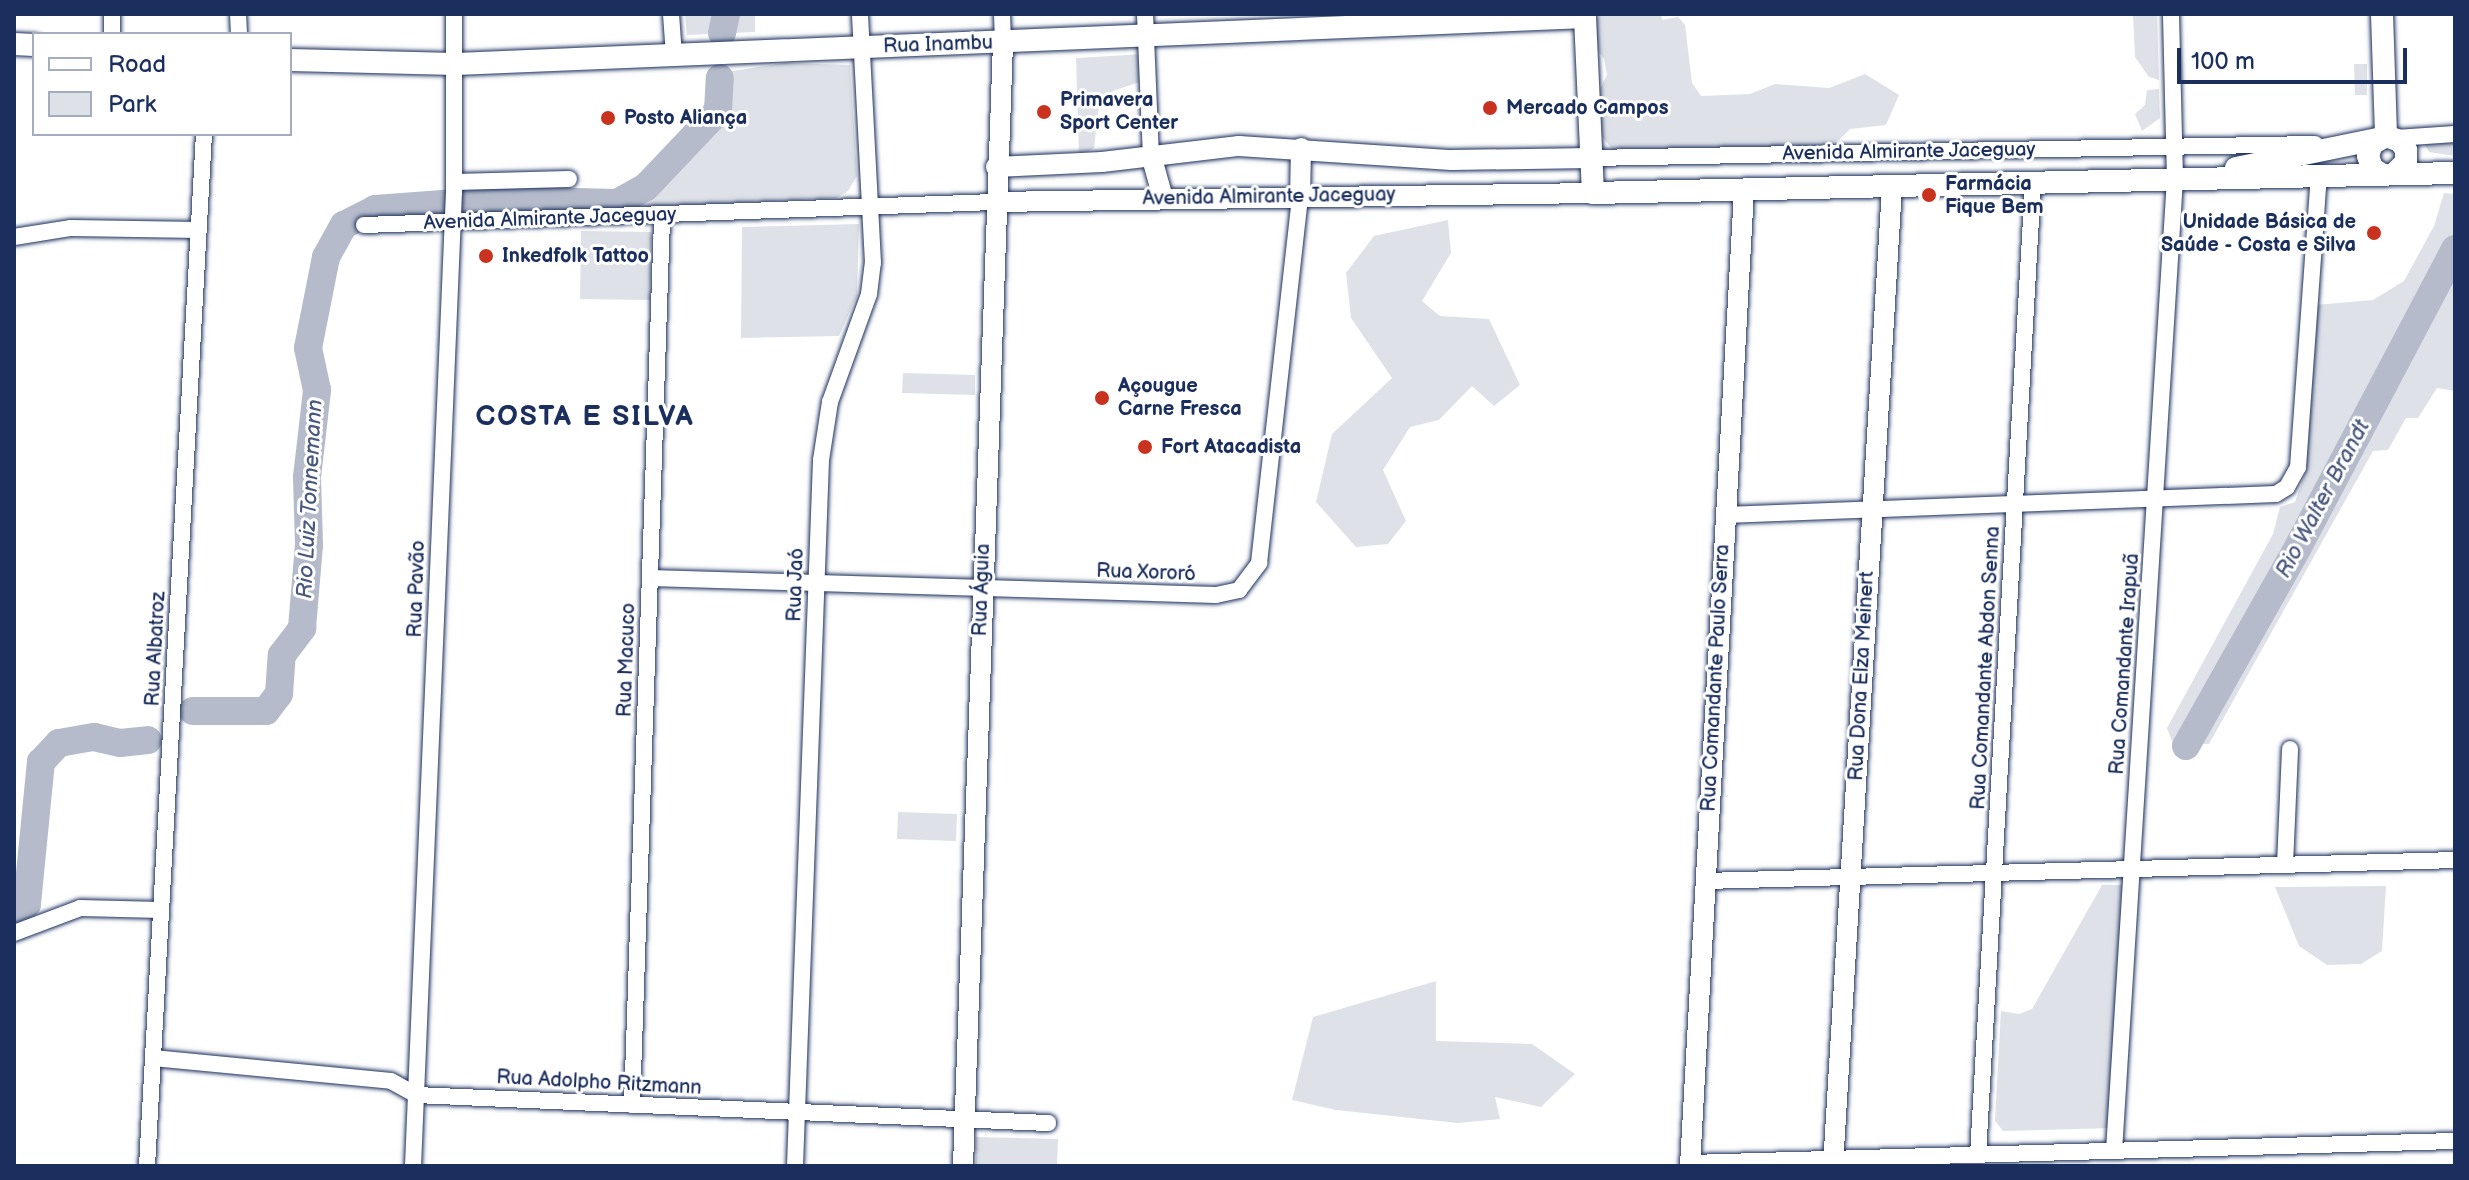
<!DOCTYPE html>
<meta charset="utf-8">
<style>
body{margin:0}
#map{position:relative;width:2469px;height:1180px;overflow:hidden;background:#fff;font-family:"Balsamiq Sans",sans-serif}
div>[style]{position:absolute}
.green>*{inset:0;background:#dee1e7}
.river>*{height:28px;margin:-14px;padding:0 14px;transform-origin:14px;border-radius:14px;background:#b5bbca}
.roads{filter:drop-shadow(0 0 2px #1b2f5e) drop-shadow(0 0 2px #1b2f5e)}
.minor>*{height:16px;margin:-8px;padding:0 8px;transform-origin:8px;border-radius:8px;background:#fff}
.tertiary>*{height:20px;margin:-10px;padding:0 10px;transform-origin:10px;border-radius:10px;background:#fff}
.secondary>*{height:22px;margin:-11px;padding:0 11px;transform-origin:11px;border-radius:11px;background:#fff}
.dots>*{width:22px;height:22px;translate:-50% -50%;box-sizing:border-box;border:4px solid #fff;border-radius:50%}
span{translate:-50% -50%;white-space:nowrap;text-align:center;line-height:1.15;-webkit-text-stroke:6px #fff;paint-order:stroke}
.street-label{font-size:20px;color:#1b2f5e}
.poi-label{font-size:20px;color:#1b2f5e;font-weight:700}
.left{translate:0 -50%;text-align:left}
.right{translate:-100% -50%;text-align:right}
.water-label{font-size:22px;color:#49597e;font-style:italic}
.district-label{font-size:28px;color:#1b2f5e;font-weight:700;letter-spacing:2px}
.frame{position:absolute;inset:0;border:16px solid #1b2f5e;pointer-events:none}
.legend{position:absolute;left:32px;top:32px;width:260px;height:104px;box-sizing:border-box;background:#fff;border:2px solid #a4acbf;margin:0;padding:10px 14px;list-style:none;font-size:24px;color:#1b2f5e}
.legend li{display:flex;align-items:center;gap:16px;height:40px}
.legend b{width:40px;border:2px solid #a4acbf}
.scale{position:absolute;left:2177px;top:48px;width:230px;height:36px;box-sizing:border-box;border:4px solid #1b2f5e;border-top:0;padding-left:10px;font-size:24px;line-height:28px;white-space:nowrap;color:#1b2f5e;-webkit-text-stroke:6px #fff;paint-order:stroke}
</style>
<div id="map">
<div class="green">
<i style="clip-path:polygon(685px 14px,755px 14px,755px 32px,687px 35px)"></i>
<i style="clip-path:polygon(1600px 14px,1661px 14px,1662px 20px,1678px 17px,1685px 25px,1692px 83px,1701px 96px,1750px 94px,1775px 84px,1829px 88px,1865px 74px,1899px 95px,1886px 125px,1850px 129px,1839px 140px,1805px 149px,1614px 151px,1593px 126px,1594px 101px,1607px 75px,1604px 59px,1588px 36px)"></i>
<i style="clip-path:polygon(2133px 14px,2157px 14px,2159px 80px,2149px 77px,2135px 57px)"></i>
<i style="clip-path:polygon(1145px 54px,1146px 80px,1113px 91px,1099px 105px,1094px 148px,1079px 157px,1076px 58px)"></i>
<i style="clip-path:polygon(785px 63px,850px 65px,857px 176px,848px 191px,836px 198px,488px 215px,465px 206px,467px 197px,610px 199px,633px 191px,661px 162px,671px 140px,700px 116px,714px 74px)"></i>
<i style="clip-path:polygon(2354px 64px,2367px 64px,2367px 95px,2355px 95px)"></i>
<i style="clip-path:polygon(2159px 89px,2160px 118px,2142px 131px,2135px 114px,2145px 105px,2147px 90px)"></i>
<i style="clip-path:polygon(2423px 140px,2453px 142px,2455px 156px,2429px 152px)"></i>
<i style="clip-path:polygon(2444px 193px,2455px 194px,2455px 391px,2437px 388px,2418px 418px,2406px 418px,2388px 450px,2373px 451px,2209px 744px,2173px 744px,2167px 728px,2273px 534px,2280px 507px,2295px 502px,2306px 471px,2315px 305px,2373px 300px,2404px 281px,2434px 226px)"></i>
<i style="clip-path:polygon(1448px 220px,1451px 253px,1422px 301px,1440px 316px,1489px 319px,1520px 385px,1494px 406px,1472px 386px,1439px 420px,1410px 427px,1383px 470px,1406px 521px,1388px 544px,1356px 547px,1316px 502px,1332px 434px,1392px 378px,1351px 318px,1346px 273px,1374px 236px)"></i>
<i style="clip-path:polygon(859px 224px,857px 295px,839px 336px,741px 338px,742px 227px)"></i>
<i style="clip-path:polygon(581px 231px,651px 232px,650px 300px,580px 299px)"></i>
<i style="clip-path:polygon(903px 373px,975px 375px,975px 395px,902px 393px)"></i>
<i style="clip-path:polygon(898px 812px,957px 814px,956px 841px,897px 839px)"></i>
<i style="clip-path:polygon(2102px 885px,2122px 885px,2132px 893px,2113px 1128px,2003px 1131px,1995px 1121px,2001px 1011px,2019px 1014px,2032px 1009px)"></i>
<i style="clip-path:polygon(2386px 886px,2382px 951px,2361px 964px,2327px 965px,2299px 946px,2275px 887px)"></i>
<i style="clip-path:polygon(1436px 981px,1436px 1041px,1532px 1044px,1575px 1074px,1541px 1107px,1495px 1097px,1500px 1119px,1458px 1123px,1336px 1110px,1292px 1100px,1313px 1017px)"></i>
<i style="clip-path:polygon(976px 1137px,1058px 1139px,1057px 1166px,976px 1166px)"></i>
</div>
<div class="river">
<i style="left:722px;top:33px;width:19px;rotate:-78deg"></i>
<i style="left:193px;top:711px;width:73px"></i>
<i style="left:266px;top:711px;width:21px;rotate:-53deg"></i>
<i style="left:279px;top:694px;width:39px;rotate:-86deg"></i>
<i style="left:282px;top:655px;width:34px;rotate:-53deg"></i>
<i style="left:302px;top:628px;width:83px;rotate:-85.2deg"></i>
<i style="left:309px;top:545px;width:68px;rotate:-91.7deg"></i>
<i style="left:307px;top:477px;width:88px;rotate:-83.4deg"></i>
<i style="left:317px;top:390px;width:43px;rotate:-102.1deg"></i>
<i style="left:308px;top:348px;width:93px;rotate:-78.8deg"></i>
<i style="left:326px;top:257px;width:37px;rotate:-61deg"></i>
<i style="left:344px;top:225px;width:35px;rotate:-27deg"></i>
<i style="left:375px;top:209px;width:122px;rotate:-4.2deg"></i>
<i style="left:497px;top:200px;width:120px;rotate:1.4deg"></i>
<i style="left:617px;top:203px;width:33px;rotate:-29deg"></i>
<i style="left:646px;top:187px;width:105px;rotate:-46.5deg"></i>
<i style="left:718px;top:111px;width:33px;rotate:-87deg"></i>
<i style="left:2186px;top:746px;width:228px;rotate:-60.6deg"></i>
<i style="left:2298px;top:547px;width:337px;rotate:-62.2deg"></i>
<i style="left:14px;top:915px;width:17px;rotate:-40deg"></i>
<i style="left:27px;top:904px;width:143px;rotate:-84.4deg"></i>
<i style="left:41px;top:762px;width:26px;rotate:-47deg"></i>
<i style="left:59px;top:743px;width:36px;rotate:-10deg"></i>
<i style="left:94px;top:737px;width:27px;rotate:13deg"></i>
<i style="left:120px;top:743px;width:28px;rotate:-6deg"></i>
</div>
<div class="roads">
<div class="minor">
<i style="left:112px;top:14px;width:20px;rotate:90deg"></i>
<i style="left:238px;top:14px;width:20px;rotate:87deg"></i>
<i style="left:671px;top:14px;width:42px;rotate:85.9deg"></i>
<i style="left:1002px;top:14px;width:28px;rotate:88deg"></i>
<i style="left:1145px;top:14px;width:141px;rotate:87.6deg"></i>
<i style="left:2396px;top:138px;width:59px;rotate:-3.9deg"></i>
<i style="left:1591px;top:158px;width:724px;rotate:-1.11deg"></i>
<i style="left:454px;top:182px;width:115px;rotate:-1.5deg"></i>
<i style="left:364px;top:225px;width:630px;rotate:-2.09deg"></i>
<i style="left:14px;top:237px;width:58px;rotate:-9deg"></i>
<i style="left:71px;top:228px;width:128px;rotate:0.9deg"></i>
<i style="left:1725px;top:515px;width:551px;rotate:-2.18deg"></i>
<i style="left:2276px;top:494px;width:13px;rotate:-32deg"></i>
<i style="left:2287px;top:487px;width:23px;rotate:-61deg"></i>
<i style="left:2298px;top:467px;width:292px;rotate:-85.9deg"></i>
<i style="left:650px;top:578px;width:566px;rotate:1.72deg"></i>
<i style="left:1216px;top:595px;width:24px;rotate:-12deg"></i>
<i style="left:1239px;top:590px;width:34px;rotate:-53deg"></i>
<i style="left:1259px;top:563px;width:368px;rotate:-83.6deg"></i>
<i style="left:2285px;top:865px;width:116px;rotate:-87.5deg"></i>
<i style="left:1705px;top:881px;width:750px;rotate:-1.6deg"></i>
<i style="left:14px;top:933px;width:71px;rotate:-20.7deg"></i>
<i style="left:80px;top:908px;width:81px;rotate:1.4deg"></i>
<i style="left:153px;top:1058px;width:239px;rotate:5.5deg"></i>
<i style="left:391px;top:1081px;width:29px;rotate:29deg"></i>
<i style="left:416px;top:1095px;width:633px;rotate:2.54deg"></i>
<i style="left:632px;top:1105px;width:888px;rotate:-88.06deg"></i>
<i style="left:2114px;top:1151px;width:974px;rotate:-86.41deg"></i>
<i style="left:2175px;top:179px;width:165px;rotate:-91.4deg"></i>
<i style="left:1978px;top:1155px;width:975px;rotate:-86.76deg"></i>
<i style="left:1690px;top:1163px;width:765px;rotate:-1.65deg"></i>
<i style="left:147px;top:1166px;width:1034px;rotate:-86.84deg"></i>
<i style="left:413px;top:1166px;width:974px;rotate:-87.59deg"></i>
<i style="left:454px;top:193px;width:179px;rotate:-90deg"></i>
<i style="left:795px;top:1166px;width:706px;rotate:-87.89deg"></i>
<i style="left:821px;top:460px;width:59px;rotate:-81.2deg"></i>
<i style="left:830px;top:402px;width:115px;rotate:-70.1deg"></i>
<i style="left:869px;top:294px;width:31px;rotate:-83deg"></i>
<i style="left:873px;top:263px;width:249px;rotate:-93deg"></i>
</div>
<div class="tertiary">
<i style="left:1151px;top:155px;width:45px;rotate:74.4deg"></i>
<i style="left:996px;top:167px;width:106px;rotate:-2.7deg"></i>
<i style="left:1102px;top:162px;width:138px;rotate:-6.7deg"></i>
<i style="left:1239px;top:146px;width:213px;rotate:3.8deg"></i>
<i style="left:1452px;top:160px;width:139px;rotate:-0.8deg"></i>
<i style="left:1300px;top:197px;width:49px;rotate:-88.8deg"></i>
<i style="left:994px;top:202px;width:599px;rotate:-0.86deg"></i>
<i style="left:963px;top:1166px;width:1125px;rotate:-87.96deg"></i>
<i style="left:1690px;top:1166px;width:977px;rotate:-86.83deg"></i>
<i style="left:1833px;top:1166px;width:982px;rotate:-86.55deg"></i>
</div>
<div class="secondary">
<i style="left:2382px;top:14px;width:122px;rotate:88.1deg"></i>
<i style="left:14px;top:44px;width:20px;rotate:3deg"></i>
<i style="left:290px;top:60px;width:166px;rotate:1.4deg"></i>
<i style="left:456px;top:64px;width:1130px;rotate:-2.38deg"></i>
<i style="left:1585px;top:17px;width:176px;rotate:87.4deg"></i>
<i style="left:1593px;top:193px;width:862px;rotate:-1.33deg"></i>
<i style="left:2236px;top:168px;width:144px;rotate:-11.6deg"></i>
<i style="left:2383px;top:175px;width:13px;rotate:-148deg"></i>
<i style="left:2372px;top:168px;width:13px;rotate:-108deg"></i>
<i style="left:2368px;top:156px;width:13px;rotate:-72deg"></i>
<i style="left:2372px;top:144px;width:16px;rotate:-30deg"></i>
<i style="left:2386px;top:136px;width:15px;rotate:20deg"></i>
<i style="left:2400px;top:141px;width:11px;rotate:56deg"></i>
<i style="left:2406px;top:150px;width:12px;rotate:90deg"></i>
<i style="left:2406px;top:162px;width:17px;rotate:135deg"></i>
</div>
</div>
<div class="dots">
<i style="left:1490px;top:108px;background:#c8321e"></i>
<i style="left:1044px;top:112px;background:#c8321e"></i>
<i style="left:608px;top:118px;background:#c8321e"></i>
<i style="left:1929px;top:195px;background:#c8321e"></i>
<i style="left:2374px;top:233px;background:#c8321e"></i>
<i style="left:486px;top:256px;background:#c8321e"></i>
<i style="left:1102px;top:398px;background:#c8321e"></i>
<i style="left:1145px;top:447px;background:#c8321e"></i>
</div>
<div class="street-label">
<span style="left:938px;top:45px;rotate:-2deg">Rua Inambu</span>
<span style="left:1909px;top:152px;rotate:-1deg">Avenida Almirante Jaceguay</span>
<span style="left:1269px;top:197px;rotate:-1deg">Avenida Almirante Jaceguay</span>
<span style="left:550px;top:219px;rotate:-2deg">Avenida Almirante Jaceguay</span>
<span style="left:1146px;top:573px;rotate:2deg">Rua Xororó</span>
<span style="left:796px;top:585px;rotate:-88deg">Rua Jaó</span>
<span style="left:417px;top:589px;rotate:-88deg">Rua Pavão</span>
<span style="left:982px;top:590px;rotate:-88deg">Rua Águia</span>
<span style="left:156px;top:649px;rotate:-87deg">Rua Albatroz</span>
<span style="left:627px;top:660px;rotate:-88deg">Rua Macuco</span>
<span style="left:2125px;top:664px;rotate:-86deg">Rua Comandante Irapuã</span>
<span style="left:1986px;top:668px;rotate:-87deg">Rua Comandante Abdon Senna</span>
<span style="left:1862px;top:676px;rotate:-87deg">Rua Dona Elza Meinert</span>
<span style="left:1716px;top:678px;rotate:-87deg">Rua Comandante Paulo Serra</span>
<span style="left:599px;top:1083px;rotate:3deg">Rua Adolpho Ritzmann</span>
</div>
<div class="poi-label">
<span class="left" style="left:1060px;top:112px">Primavera<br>Sport Center</span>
<span class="left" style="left:1506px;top:108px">Mercado Campos</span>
<span class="left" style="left:624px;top:118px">Posto Aliança</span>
<span class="left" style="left:1945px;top:196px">Farmácia<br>Fique Bem</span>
<span class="right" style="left:2356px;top:234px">Unidade Básica de<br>Saúde - Costa e Silva</span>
<span class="left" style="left:502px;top:256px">Inkedfolk Tattoo</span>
<span class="left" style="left:1118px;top:398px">Açougue<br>Carne Fresca</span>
<span class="left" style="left:1161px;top:447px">Fort Atacadista</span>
</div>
<div class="water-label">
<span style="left:310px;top:499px;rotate:-87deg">Rio Luiz Tonnemann</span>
<span style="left:2323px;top:499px;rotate:-62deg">Rio Walter Brandt</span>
</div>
<div class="district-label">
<span style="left:585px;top:417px">COSTA E SILVA</span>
</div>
<div class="frame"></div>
<ul class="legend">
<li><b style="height:10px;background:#fff"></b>Road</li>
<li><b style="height:22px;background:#dee1e7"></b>Park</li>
</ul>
<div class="scale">100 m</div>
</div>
